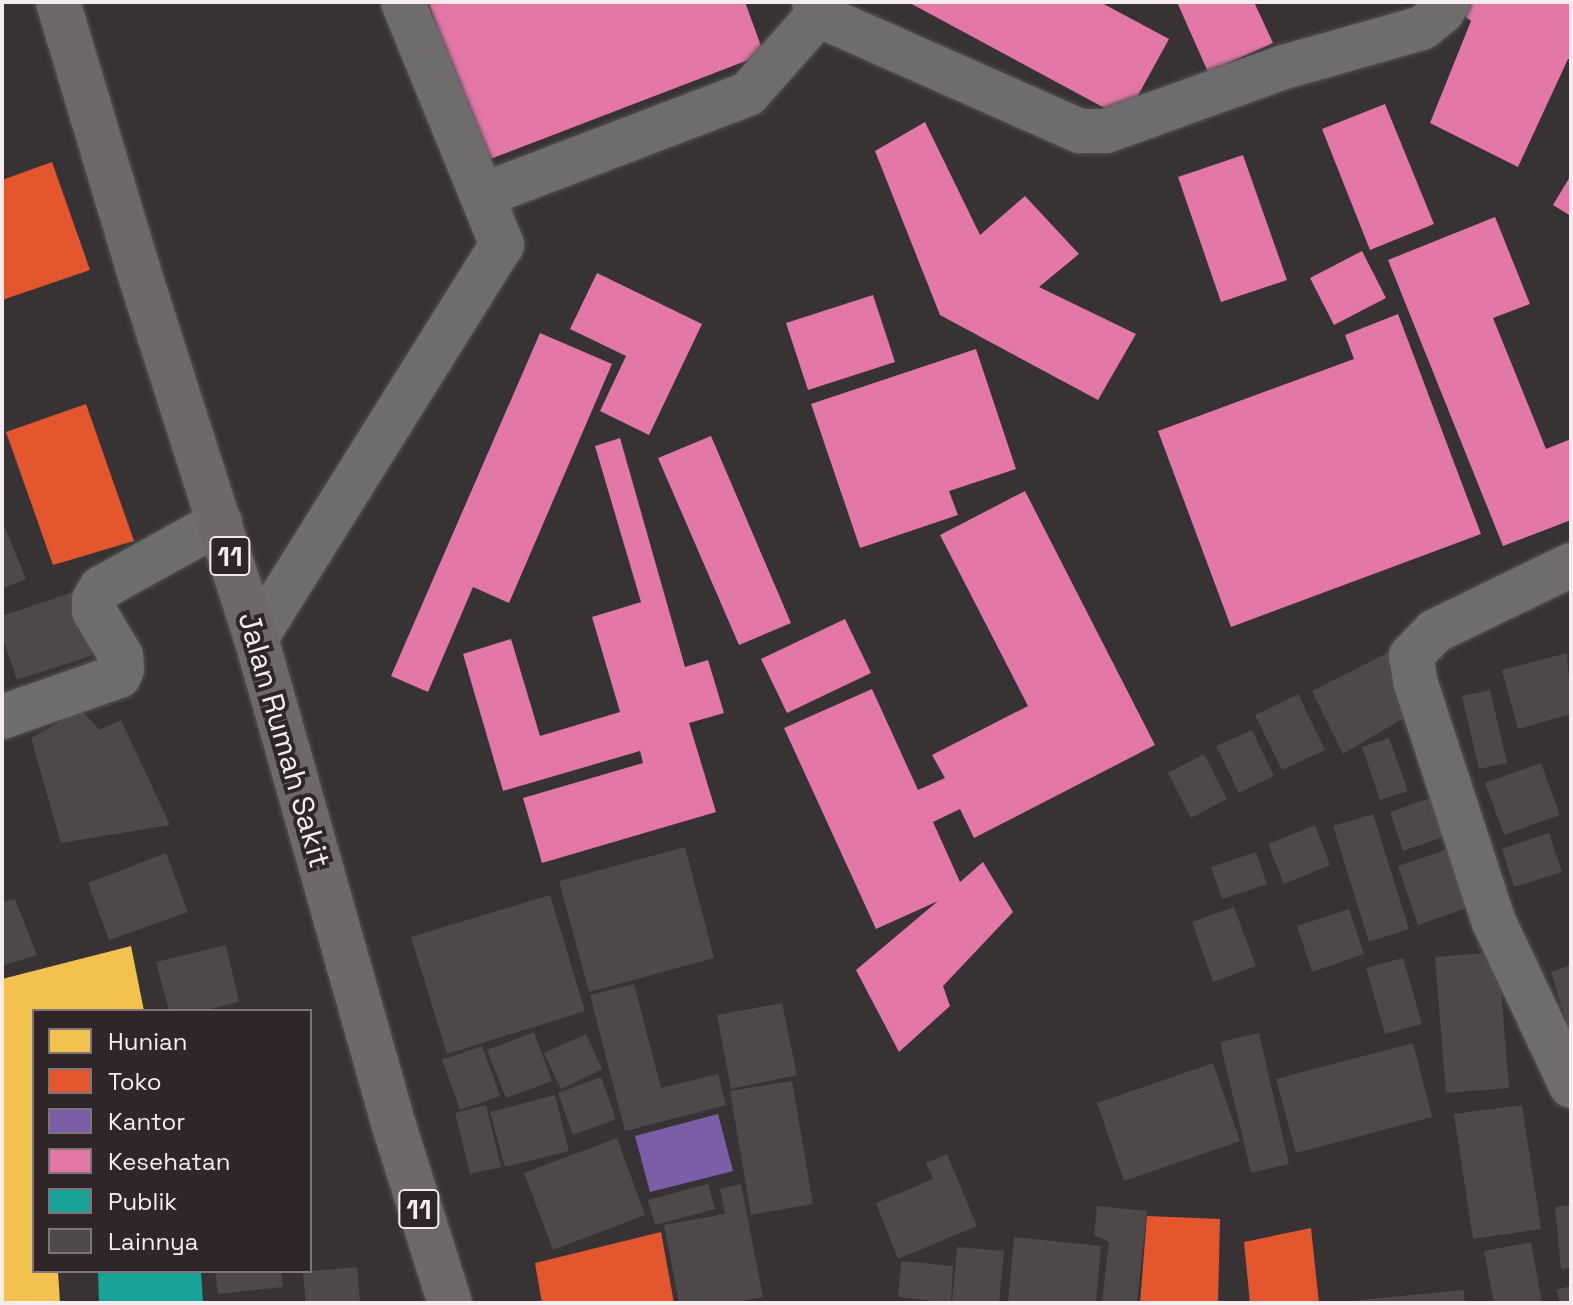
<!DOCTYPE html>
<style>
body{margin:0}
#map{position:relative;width:1573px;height:1305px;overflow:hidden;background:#373233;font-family:"Space Grotesk",sans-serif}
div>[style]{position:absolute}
.homes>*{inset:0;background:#f2c14e}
.shops>*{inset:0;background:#e4572e}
.offices>*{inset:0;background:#7b5ea7}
.health>*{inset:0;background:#e377a8}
.public>*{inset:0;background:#17a398}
.building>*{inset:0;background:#4d4849}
.roads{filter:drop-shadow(0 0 2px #545152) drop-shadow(0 0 2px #545152)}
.minor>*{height:44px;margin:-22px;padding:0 22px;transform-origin:22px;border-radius:22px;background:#6e6c6d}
.highway>*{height:44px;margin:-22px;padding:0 22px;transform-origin:22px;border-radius:22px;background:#6d696a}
span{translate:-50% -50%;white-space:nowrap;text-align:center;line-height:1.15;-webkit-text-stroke:8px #302528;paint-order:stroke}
.shield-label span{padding:2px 6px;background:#302528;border:2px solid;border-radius:6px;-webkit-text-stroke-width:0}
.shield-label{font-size:28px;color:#f4ecee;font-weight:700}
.street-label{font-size:30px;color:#f4ecee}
.frame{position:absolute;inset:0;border:4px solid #f4ecee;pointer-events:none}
.legend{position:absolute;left:32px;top:1009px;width:280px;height:264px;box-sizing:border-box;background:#302528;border:2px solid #7e7577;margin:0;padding:10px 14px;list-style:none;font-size:24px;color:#f4ecee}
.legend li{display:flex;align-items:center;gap:16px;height:40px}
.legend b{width:40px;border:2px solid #7e7577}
</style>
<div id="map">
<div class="homes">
<i style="clip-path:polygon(131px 946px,144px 1011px,34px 1011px,34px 1271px,58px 1271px,60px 1303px,2px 1303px,2px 979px)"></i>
</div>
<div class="shops">
<i style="clip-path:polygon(52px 162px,90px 270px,2px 300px,2px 180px)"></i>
<i style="clip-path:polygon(86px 404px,134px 541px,53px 565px,6px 432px)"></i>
<i style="clip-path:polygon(1147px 1216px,1220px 1219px,1218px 1303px,1140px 1303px)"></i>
<i style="clip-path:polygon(1311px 1228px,1319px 1303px,1250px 1303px,1244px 1242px)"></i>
<i style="clip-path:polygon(661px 1232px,674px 1303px,542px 1303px,535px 1263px)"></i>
</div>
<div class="offices">
<i style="clip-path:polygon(718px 1114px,733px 1171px,650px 1192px,635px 1136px)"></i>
</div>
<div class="health">
<i style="clip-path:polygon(428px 2px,745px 2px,764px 54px,485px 161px)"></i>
<i style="clip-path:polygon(908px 2px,1100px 2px,1169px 39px,1125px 119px)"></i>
<i style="clip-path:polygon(1177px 2px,1254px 2px,1273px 43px,1208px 72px)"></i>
<i style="clip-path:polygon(1458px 2px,1571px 2px,1571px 60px,1568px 59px,1518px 167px,1430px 123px,1471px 21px,1455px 8px)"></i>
<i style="clip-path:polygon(1385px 104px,1434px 224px,1370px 250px,1322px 129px)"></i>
<i style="clip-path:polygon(925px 122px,980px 235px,1025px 196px,1079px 254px,1039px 287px,1136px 334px,1098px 400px,940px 315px,875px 151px)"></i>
<i style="clip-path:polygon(1243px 155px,1287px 280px,1221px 302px,1178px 177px)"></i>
<i style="clip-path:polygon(1571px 175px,1571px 216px,1553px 205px)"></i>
<i style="clip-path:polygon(1495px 217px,1530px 304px,1493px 318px,1546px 449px,1571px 439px,1571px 520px,1503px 546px,1388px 260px)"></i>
<i style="clip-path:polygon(1362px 251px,1386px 298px,1334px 325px,1310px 278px)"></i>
<i style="clip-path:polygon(597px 273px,702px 324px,649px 435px,600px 411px,626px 356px,570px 329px)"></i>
<i style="clip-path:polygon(873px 295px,895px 362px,808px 390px,786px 323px)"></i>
<i style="clip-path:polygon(1398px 314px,1481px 534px,1231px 627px,1158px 431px,1354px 359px,1345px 335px)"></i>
<i style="clip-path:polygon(540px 333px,612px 364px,509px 603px,473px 587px,428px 692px,391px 676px)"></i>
<i style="clip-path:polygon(976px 349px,1016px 469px,949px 491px,958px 515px,860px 548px,811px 404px)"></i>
<i style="clip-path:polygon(711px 436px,791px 623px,739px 645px,658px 458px)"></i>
<i style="clip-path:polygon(620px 438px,685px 667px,708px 660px,724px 713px,689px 723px,716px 812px,542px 863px,523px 798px,643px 763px,640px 751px,503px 791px,463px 654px,511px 639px,540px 736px,620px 712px,592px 617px,641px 602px,595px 446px)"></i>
<i style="clip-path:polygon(1025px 491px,1155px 745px,974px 838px,960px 809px,933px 822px,960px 882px,983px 862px,1013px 912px,943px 986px,950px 1006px,899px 1052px,856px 970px,938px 901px,876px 929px,784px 728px,872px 689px,918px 790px,945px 778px,932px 755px,1028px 706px,940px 535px)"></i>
<i style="clip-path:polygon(845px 619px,871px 673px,787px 713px,761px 659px)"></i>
</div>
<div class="public">
<i style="clip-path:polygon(98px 1271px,201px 1271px,203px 1303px,99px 1303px)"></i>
</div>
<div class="building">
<i style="clip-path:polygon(2px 521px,26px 579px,2px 589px)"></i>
<i style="clip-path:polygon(82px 589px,103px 652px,17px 680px,2px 635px,2px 616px)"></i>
<i style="clip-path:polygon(1395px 649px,1409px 715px,1343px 754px,1312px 691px)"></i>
<i style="clip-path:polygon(1567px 653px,1571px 714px,1518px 729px,1502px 670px)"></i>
<i style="clip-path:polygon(1490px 690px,1507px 763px,1479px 769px,1462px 696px)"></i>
<i style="clip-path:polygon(1298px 694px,1325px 750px,1282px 770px,1255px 715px)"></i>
<i style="clip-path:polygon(81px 710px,100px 730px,121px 720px,170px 825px,61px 843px,31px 738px)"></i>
<i style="clip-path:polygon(1252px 730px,1274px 776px,1239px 793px,1216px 746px)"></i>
<i style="clip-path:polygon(1389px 738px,1408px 791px,1380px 800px,1362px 747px)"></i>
<i style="clip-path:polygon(1204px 754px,1227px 799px,1191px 818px,1168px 773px)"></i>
<i style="clip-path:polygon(1541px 763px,1560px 815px,1504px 835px,1485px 783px)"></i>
<i style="clip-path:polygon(1444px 793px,1457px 832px,1403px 851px,1390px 812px)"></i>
<i style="clip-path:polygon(1373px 814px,1409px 929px,1369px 942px,1333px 826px)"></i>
<i style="clip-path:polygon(1315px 825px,1330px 865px,1284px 884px,1268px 844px)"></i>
<i style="clip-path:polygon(1549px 833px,1562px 872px,1514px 887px,1502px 849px)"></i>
<i style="clip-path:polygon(1463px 844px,1483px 902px,1418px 925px,1398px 866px)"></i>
<i style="clip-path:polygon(685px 847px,714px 958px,589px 992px,559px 881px)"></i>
<i style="clip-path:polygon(1256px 852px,1267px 884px,1222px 899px,1211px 867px)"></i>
<i style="clip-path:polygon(166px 853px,188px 912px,109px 940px,88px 883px)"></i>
<i style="clip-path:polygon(550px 895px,585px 1011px,447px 1054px,411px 937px)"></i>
<i style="clip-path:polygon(15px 899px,37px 955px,2px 966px,2px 902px)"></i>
<i style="clip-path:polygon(1234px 907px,1256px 966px,1213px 982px,1192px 922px)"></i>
<i style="clip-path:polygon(1349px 909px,1364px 954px,1312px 972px,1297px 926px)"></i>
<i style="clip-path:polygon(226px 945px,239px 1002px,203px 1011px,169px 1011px,156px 962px)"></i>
<i style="clip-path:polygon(1498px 952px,1509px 1088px,1446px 1093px,1435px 957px)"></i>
<i style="clip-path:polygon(1403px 958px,1422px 1024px,1385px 1034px,1366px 968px)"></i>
<i style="clip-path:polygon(1571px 965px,1571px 1034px,1570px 1034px,1551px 972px)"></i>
<i style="clip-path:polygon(634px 984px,661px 1088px,718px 1074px,726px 1105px,625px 1131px,590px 995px)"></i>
<i style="clip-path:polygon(782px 1003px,797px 1075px,731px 1089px,717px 1015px)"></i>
<i style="clip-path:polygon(534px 1032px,552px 1081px,506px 1098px,487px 1050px)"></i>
<i style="clip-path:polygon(1259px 1033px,1289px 1164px,1251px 1173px,1220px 1042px)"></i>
<i style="clip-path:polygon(586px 1034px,602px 1069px,561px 1089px,544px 1053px)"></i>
<i style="clip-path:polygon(1413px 1043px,1432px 1117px,1296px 1153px,1276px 1079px)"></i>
<i style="clip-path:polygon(482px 1046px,500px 1096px,460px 1110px,442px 1060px)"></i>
<i style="clip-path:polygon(1213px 1063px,1240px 1141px,1124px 1181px,1097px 1103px)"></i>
<i style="clip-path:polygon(601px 1077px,616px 1119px,573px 1135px,558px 1093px)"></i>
<i style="clip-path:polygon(792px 1081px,813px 1204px,751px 1215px,730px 1091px)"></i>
<i style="clip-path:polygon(555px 1095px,569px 1151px,505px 1167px,490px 1112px)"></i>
<i style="clip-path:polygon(486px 1105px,501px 1167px,470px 1174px,455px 1113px)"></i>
<i style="clip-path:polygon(1522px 1105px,1541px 1229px,1473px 1239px,1454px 1114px)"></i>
<i style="clip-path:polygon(617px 1138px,645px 1215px,553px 1250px,524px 1173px)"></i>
<i style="clip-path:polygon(947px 1154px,977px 1226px,898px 1259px,876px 1203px,933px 1179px,926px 1163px)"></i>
<i style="clip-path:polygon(708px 1184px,715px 1209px,655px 1225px,648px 1200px)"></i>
<i style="clip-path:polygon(741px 1184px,763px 1297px,731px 1303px,679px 1303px,664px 1225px,725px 1214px,720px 1189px)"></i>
<i style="clip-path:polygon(1571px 1205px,1571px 1268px,1561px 1269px,1555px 1207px)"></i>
<i style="clip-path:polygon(1097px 1206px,1147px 1211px,1137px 1303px,1102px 1303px,1109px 1242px,1094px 1235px)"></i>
<i style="clip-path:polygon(1014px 1237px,1101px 1246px,1096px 1303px,1008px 1303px)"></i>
<i style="clip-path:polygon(1531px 1242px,1542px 1303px,1494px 1303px,1484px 1251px)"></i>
<i style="clip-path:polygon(957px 1247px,1004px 1251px,999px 1303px,952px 1303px)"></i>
<i style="clip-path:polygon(901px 1261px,953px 1266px,951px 1303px,898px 1297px)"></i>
<i style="clip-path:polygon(357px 1267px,360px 1303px,306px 1303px,303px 1272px)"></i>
<i style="clip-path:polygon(215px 1271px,281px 1271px,283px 1287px,218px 1294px)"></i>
<i style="clip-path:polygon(1571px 1286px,1571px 1303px,1560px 1303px,1556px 1290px)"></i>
<i style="clip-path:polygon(1464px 1290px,1465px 1303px,1360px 1303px,1359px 1300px)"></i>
</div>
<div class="roads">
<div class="minor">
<i style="left:818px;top:15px;width:287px;rotate:23.9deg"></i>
<i style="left:1080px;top:131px;width:26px"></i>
<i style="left:1106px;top:131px;width:189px;rotate:-19.8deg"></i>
<i style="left:1284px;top:67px;width:143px;rotate:-15.8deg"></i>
<i style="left:1422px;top:28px;width:26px;rotate:-39deg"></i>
<i style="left:1442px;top:12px;width:12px;rotate:-59deg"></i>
<i style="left:483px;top:195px;width:284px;rotate:-20.9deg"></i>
<i style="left:748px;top:94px;width:106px;rotate:-48.5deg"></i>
<i style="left:818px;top:15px;width:14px;rotate:-107deg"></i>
<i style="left:1571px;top:565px;width:151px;rotate:154.1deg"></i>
<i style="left:1435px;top:631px;width:35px;rotate:134deg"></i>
<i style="left:1411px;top:656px;width:28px;rotate:80deg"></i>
<i style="left:1416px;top:684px;width:250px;rotate:71.9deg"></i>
<i style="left:1494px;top:922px;width:181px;rotate:64.8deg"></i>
<i style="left:256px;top:638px;width:464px;rotate:-58deg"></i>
<i style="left:502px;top:245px;width:262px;rotate:-112.2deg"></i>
<i style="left:2px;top:717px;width:124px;rotate:-19.3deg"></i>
<i style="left:119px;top:676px;width:8px;rotate:-67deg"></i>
<i style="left:122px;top:669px;width:13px;rotate:-94deg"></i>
<i style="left:121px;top:656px;width:52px;rotate:-121deg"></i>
<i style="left:94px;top:611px;width:11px;rotate:-90deg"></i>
<i style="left:94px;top:600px;width:14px;rotate:-60deg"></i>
<i style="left:101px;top:588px;width:136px;rotate:-29deg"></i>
</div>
<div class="highway">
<i style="left:58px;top:2px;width:279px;rotate:73.3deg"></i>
<i style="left:138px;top:269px;width:387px;rotate:72.3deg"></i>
<i style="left:256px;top:638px;width:494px;rotate:74.2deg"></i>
<i style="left:390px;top:1113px;width:199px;rotate:72.5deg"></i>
</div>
</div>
<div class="shield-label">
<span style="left:230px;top:556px">11</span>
<span style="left:419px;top:1209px">11</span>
</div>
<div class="street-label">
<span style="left:284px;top:740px;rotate:74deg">Jalan Rumah Sakit</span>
</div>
<div class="frame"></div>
<ul class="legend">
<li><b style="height:22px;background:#f2c14e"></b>Hunian</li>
<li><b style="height:22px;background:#e4572e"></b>Toko</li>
<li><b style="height:22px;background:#7b5ea7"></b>Kantor</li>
<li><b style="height:22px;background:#e377a8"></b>Kesehatan</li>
<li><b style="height:22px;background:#17a398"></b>Publik</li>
<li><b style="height:22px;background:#4d4849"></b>Lainnya</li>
</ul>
</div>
